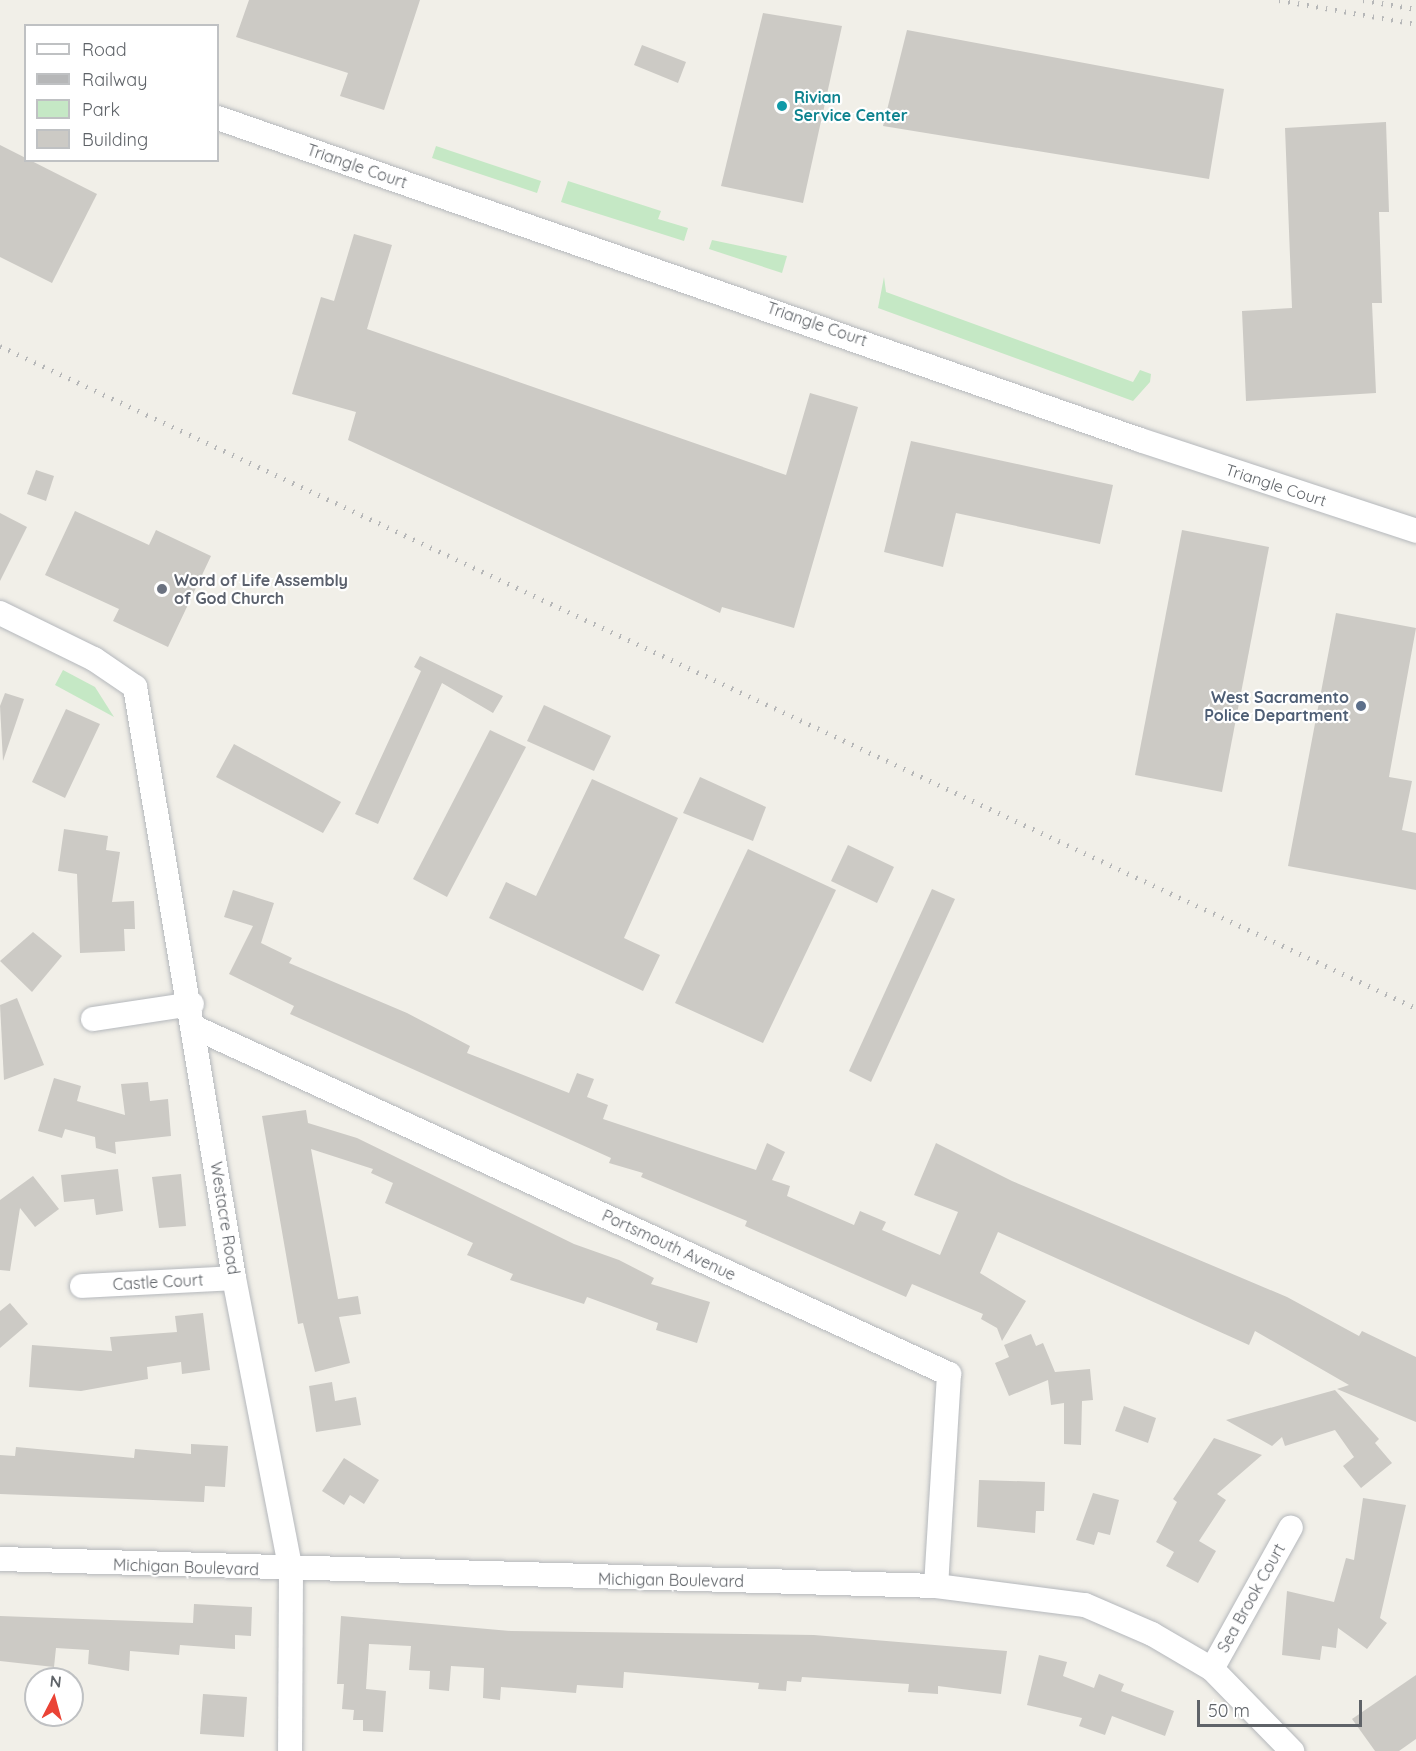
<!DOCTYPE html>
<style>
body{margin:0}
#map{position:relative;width:1416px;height:1751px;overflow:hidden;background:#f1efe8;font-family:Quicksand,sans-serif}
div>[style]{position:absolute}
.green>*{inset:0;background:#c5e8c5}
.building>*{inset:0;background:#cccac5}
.roads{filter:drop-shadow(0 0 2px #b5b8bc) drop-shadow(0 0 2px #b5b8bc)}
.street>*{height:24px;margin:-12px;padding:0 12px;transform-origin:12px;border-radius:12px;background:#fff}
.rail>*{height:4.5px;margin-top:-2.25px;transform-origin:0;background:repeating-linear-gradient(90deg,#b6b7b8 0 1.5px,transparent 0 9.5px)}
.dots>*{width:16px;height:16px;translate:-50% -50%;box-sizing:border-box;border:3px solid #fff;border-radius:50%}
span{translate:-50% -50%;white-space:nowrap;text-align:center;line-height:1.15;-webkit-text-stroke:4.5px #fff;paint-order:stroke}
.culture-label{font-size:16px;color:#0d838f;font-weight:700}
.left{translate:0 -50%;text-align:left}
.street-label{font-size:16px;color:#5f6368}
.worship-label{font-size:16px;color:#5b616d;font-weight:700}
.service-label{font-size:16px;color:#4e5e75;font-weight:700}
.right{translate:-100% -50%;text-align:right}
.legend{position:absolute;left:24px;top:24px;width:195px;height:138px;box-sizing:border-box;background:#fff;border:2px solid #bfc1c3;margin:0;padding:8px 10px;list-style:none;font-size:18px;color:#5f6368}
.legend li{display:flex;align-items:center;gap:12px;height:30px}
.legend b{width:30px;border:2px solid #bfc1c3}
.north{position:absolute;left:24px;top:1667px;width:60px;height:60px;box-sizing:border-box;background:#fff;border:2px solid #bfc1c3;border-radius:50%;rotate:6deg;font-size:16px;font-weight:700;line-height:24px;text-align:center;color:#5f6368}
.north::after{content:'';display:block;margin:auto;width:21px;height:27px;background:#ea4335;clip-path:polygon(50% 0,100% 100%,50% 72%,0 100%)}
.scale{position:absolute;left:1197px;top:1700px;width:165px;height:27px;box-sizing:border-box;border:3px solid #5f6368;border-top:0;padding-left:8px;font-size:18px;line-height:21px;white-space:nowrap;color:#5f6368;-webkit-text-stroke:4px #fff;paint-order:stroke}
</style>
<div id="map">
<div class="green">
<i style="clip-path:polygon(436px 146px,541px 181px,537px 193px,432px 158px)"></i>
<i style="clip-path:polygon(568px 181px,661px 211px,658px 219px,688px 228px,684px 241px,561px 202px)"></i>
<i style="clip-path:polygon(712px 240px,787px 256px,782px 273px,709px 249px)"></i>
<i style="clip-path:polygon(884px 277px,886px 292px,1133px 382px,1140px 370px,1151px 374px,1150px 382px,1133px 401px,878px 308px)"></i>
<i style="clip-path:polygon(63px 670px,95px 687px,114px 717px,55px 685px)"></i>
</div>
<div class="building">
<i style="clip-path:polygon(249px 0,420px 0,384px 110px,340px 96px,348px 73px,236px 37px)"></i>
<i style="clip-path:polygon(763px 13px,842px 26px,803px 203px,721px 186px)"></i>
<i style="clip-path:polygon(907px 30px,1224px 89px,1209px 179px,883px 126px)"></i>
<i style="clip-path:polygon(642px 45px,686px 62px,678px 83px,634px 65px)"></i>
<i style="clip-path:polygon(1386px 122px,1389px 212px,1379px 212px,1382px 303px,1372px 303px,1376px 393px,1246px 401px,1242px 311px,1292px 308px,1285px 128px)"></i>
<i style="clip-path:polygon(0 145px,97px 194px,52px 283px,0 257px)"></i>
<i style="clip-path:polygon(354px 234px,392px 245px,367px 329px,786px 475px,810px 393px,858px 407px,794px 628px,722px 607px,720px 613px,348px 440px,356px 412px,292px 394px,321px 297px,334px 301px)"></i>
<i style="clip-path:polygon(911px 441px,1113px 485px,1100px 544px,956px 513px,943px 567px,884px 552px)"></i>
<i style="clip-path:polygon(36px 470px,54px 476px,46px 501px,27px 494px)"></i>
<i style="clip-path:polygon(75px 511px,149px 545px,156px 530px,211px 556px,168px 647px,113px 621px,119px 609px,45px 575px)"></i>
<i style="clip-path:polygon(0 513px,27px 527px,0 581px)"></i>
<i style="clip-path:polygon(1182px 530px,1269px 547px,1222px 792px,1135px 775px)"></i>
<i style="clip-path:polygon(1336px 613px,1416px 628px,1389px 777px,1412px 781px,1402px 830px,1416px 833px,1416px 890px,1288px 866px)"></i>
<i style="clip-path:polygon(420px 656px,503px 696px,493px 713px,442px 683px,378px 824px,355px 814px,421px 671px,414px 667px)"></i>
<i style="clip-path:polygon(5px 693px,24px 699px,3px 761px,0 706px)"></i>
<i style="clip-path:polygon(544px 705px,611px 736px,594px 771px,527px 741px)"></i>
<i style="clip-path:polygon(66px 709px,100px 724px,65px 798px,32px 782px)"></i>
<i style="clip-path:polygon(490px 730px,526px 747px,447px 897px,413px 879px)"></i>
<i style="clip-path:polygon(234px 744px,341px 802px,323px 833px,216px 777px)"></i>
<i style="clip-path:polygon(700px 777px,766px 807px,753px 841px,683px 813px)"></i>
<i style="clip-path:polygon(592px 779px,678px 818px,624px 938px,660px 955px,643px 991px,489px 918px,506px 882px,536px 896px)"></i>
<i style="clip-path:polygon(64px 829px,108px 836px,106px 850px,120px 852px,112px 902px,134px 901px,135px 929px,124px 929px,125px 951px,80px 953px,77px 874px,58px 871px)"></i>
<i style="clip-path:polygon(848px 845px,894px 867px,877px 903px,831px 881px)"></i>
<i style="clip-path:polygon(748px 849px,836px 890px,763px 1043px,675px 1003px)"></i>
<i style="clip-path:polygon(932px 889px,955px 899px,871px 1082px,849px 1071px)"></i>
<i style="clip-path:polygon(233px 890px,274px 903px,261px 943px,292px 958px,289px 963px,407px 1013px,470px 1046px,467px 1053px,569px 1093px,577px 1073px,594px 1079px,587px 1097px,608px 1105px,603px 1119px,756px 1170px,767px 1143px,785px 1152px,772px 1180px,790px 1186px,787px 1196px,854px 1225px,860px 1211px,886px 1222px,882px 1230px,940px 1255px,958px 1212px,914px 1195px,936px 1143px,1012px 1181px,1287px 1297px,1359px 1336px,1362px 1331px,1416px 1357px,1416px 1422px,1337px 1389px,1349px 1385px,1255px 1331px,1249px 1345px,998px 1232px,980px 1273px,1026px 1301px,1002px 1341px,997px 1328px,981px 1319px,983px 1314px,912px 1284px,906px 1297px,745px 1226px,747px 1221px,641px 1177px,643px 1173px,609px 1163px,611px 1158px,290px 1014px,294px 1006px,229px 974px,253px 926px,224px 917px)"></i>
<i style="clip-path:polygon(33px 932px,62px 956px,32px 992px,0 961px)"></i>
<i style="clip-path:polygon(17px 998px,44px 1065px,4px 1080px,0 1005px)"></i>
<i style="clip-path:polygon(54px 1078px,81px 1086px,77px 1101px,125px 1115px,121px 1084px,148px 1082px,150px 1101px,168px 1099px,171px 1136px,115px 1142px,116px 1154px,96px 1148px,95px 1137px,65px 1129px,62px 1138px,38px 1131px)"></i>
<i style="clip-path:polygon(306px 1110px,308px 1123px,357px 1138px,574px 1244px,619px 1260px,654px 1278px,651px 1284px,710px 1302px,697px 1343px,656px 1330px,658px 1323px,587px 1297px,584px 1304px,510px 1280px,513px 1274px,467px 1255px,473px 1243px,385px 1203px,393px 1183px,371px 1173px,373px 1169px,311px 1149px,338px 1299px,358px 1296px,361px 1314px,339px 1317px,350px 1363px,315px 1372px,303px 1323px,298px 1324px,262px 1116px)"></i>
<i style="clip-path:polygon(118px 1169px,123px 1211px,96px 1215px,94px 1199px,64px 1202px,61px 1175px)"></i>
<i style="clip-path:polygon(181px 1174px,186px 1226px,159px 1228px,152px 1177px)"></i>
<i style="clip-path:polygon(33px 1176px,59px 1209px,35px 1227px,20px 1208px,10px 1271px,0 1270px,0 1200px)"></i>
<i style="clip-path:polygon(10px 1303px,28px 1324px,0 1348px,0 1311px)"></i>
<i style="clip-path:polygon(203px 1313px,210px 1370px,182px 1374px,181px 1362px,147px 1367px,148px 1379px,81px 1391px,29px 1387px,32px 1345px,112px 1351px,110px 1337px,177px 1332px,175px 1316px)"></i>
<i style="clip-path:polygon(1031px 1334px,1036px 1346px,1043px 1343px,1055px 1372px,1090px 1369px,1093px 1400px,1082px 1401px,1081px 1445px,1064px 1444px,1064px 1403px,1051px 1405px,1048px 1380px,1009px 1396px,995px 1363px,1009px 1357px,1004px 1345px)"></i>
<i style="clip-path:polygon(332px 1382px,335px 1401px,356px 1397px,361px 1425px,316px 1432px,309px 1386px)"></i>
<i style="clip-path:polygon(1335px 1390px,1379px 1439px,1375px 1443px,1392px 1463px,1361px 1488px,1343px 1466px,1354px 1457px,1335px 1430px,1285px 1446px,1282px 1437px,1272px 1446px,1226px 1420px)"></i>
<i style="clip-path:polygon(1124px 1406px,1156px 1418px,1148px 1443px,1115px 1431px)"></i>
<i style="clip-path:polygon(1214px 1438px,1262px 1455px,1217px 1494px,1226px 1500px,1199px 1541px,1216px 1551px,1198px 1583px,1166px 1566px,1174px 1552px,1156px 1542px,1177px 1502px,1173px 1499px)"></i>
<i style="clip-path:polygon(191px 1444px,228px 1446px,225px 1487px,205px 1486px,204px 1502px,0 1494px,0 1455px,15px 1456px,16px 1447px,134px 1458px,135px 1449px,191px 1454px)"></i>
<i style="clip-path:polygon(344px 1458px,379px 1480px,364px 1504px,350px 1495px,344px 1505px,322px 1491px)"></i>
<i style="clip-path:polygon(979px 1480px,1045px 1482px,1044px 1511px,1036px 1511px,1035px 1533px,977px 1527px)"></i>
<i style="clip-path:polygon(1093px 1493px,1119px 1500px,1110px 1535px,1098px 1532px,1094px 1545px,1076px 1540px)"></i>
<i style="clip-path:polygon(1363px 1498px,1406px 1505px,1380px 1618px,1387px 1623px,1367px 1649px,1338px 1628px,1336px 1648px,1322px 1646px,1320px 1660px,1282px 1655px,1287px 1591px,1334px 1602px,1346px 1558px,1354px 1560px)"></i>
<i style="clip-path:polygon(194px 1604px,252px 1607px,251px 1636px,235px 1635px,235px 1649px,180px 1645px,179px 1655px,130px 1651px,129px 1671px,88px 1664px,89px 1650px,56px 1648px,54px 1667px,0 1661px,0 1616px,193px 1623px)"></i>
<i style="clip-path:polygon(341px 1616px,511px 1631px,814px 1635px,1007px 1651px,1001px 1694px,938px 1686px,938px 1694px,908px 1692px,909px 1684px,802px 1677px,801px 1682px,787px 1681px,786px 1691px,758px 1689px,759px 1683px,624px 1672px,623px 1688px,577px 1685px,576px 1693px,501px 1687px,500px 1700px,483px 1698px,484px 1668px,451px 1666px,449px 1691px,429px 1689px,430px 1671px,409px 1670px,411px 1646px,369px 1644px,366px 1689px,386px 1691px,383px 1732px,363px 1731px,363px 1720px,353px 1720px,354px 1710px,342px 1709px,344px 1684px,337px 1684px)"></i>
<i style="clip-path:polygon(1039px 1655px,1067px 1662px,1063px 1676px,1094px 1688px,1099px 1674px,1124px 1684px,1121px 1691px,1174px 1711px,1165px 1736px,1112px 1716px,1105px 1735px,1079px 1726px,1082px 1718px,1027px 1705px)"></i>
<i style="clip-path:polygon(1416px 1675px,1416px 1739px,1399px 1751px,1375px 1751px,1352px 1719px)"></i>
<i style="clip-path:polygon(203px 1694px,247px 1697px,244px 1737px,200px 1734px)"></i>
</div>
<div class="roads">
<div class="street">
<i style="left:218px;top:118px;width:977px;rotate:19.25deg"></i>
<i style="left:1140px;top:440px;width:291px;rotate:18.2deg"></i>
<i style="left:0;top:613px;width:105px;rotate:26.1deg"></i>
<i style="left:94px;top:659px;width:50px;rotate:34.3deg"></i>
<i style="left:135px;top:687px;width:599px;rotate:80.49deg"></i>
<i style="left:234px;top:1278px;width:298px;rotate:79deg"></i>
<i style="left:291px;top:1571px;width:180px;rotate:90.3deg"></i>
<i style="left:93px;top:1019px;width:100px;rotate:-8.6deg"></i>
<i style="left:196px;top:1028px;width:829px;rotate:24.68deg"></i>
<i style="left:949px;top:1374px;width:212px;rotate:93.5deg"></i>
<i style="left:82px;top:1286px;width:152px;rotate:-3deg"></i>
<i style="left:0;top:1559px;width:936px;rotate:1.65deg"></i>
<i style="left:936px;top:1586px;width:150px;rotate:7.3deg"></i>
<i style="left:1085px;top:1605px;width:73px;rotate:23.4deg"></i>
<i style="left:1152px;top:1634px;width:69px;rotate:30.3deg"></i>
<i style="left:1212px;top:1669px;width:115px;rotate:45.7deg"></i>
<i style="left:1212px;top:1669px;width:162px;rotate:-60.9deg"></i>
</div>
</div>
<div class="rail">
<i style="left:1279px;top:0;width:139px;rotate:9.9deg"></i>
<i style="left:1363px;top:0;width:54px;rotate:9.6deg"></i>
<i style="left:0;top:346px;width:1563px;rotate:25.06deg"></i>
</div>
<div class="dots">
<i style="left:782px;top:106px;background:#0f9aa8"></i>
<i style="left:162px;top:589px;background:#6b7280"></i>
<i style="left:1361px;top:706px;background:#5c6f8a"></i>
</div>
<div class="culture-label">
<span class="left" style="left:794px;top:106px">Rivian<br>Service Center</span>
</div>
<div class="street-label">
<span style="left:357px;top:166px;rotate:19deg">Triangle Court</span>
<span style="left:817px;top:324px;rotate:19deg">Triangle Court</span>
<span style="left:1276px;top:485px;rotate:18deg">Triangle Court</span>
<span style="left:225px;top:1218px;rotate:81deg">Westacre Road</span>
<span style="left:669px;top:1245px;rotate:25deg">Portsmouth Avenue</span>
<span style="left:158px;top:1282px;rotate:-3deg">Castle Court</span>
<span style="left:186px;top:1567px;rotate:2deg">Michigan Boulevard</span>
<span style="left:671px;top:1580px;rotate:1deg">Michigan Boulevard</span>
<span style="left:1251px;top:1598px;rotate:-61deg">Sea Brook Court</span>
</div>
<div class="worship-label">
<span class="left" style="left:174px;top:589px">Word of Life Assembly<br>of God Church</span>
</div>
<div class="service-label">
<span class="right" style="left:1349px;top:706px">West Sacramento<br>Police Department</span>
</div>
<ul class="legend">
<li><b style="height:8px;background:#fff"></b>Road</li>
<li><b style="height:8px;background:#b6b7b8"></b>Railway</li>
<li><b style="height:16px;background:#c5e8c5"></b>Park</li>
<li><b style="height:16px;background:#cccac5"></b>Building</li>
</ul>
<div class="north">N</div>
<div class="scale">50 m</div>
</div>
